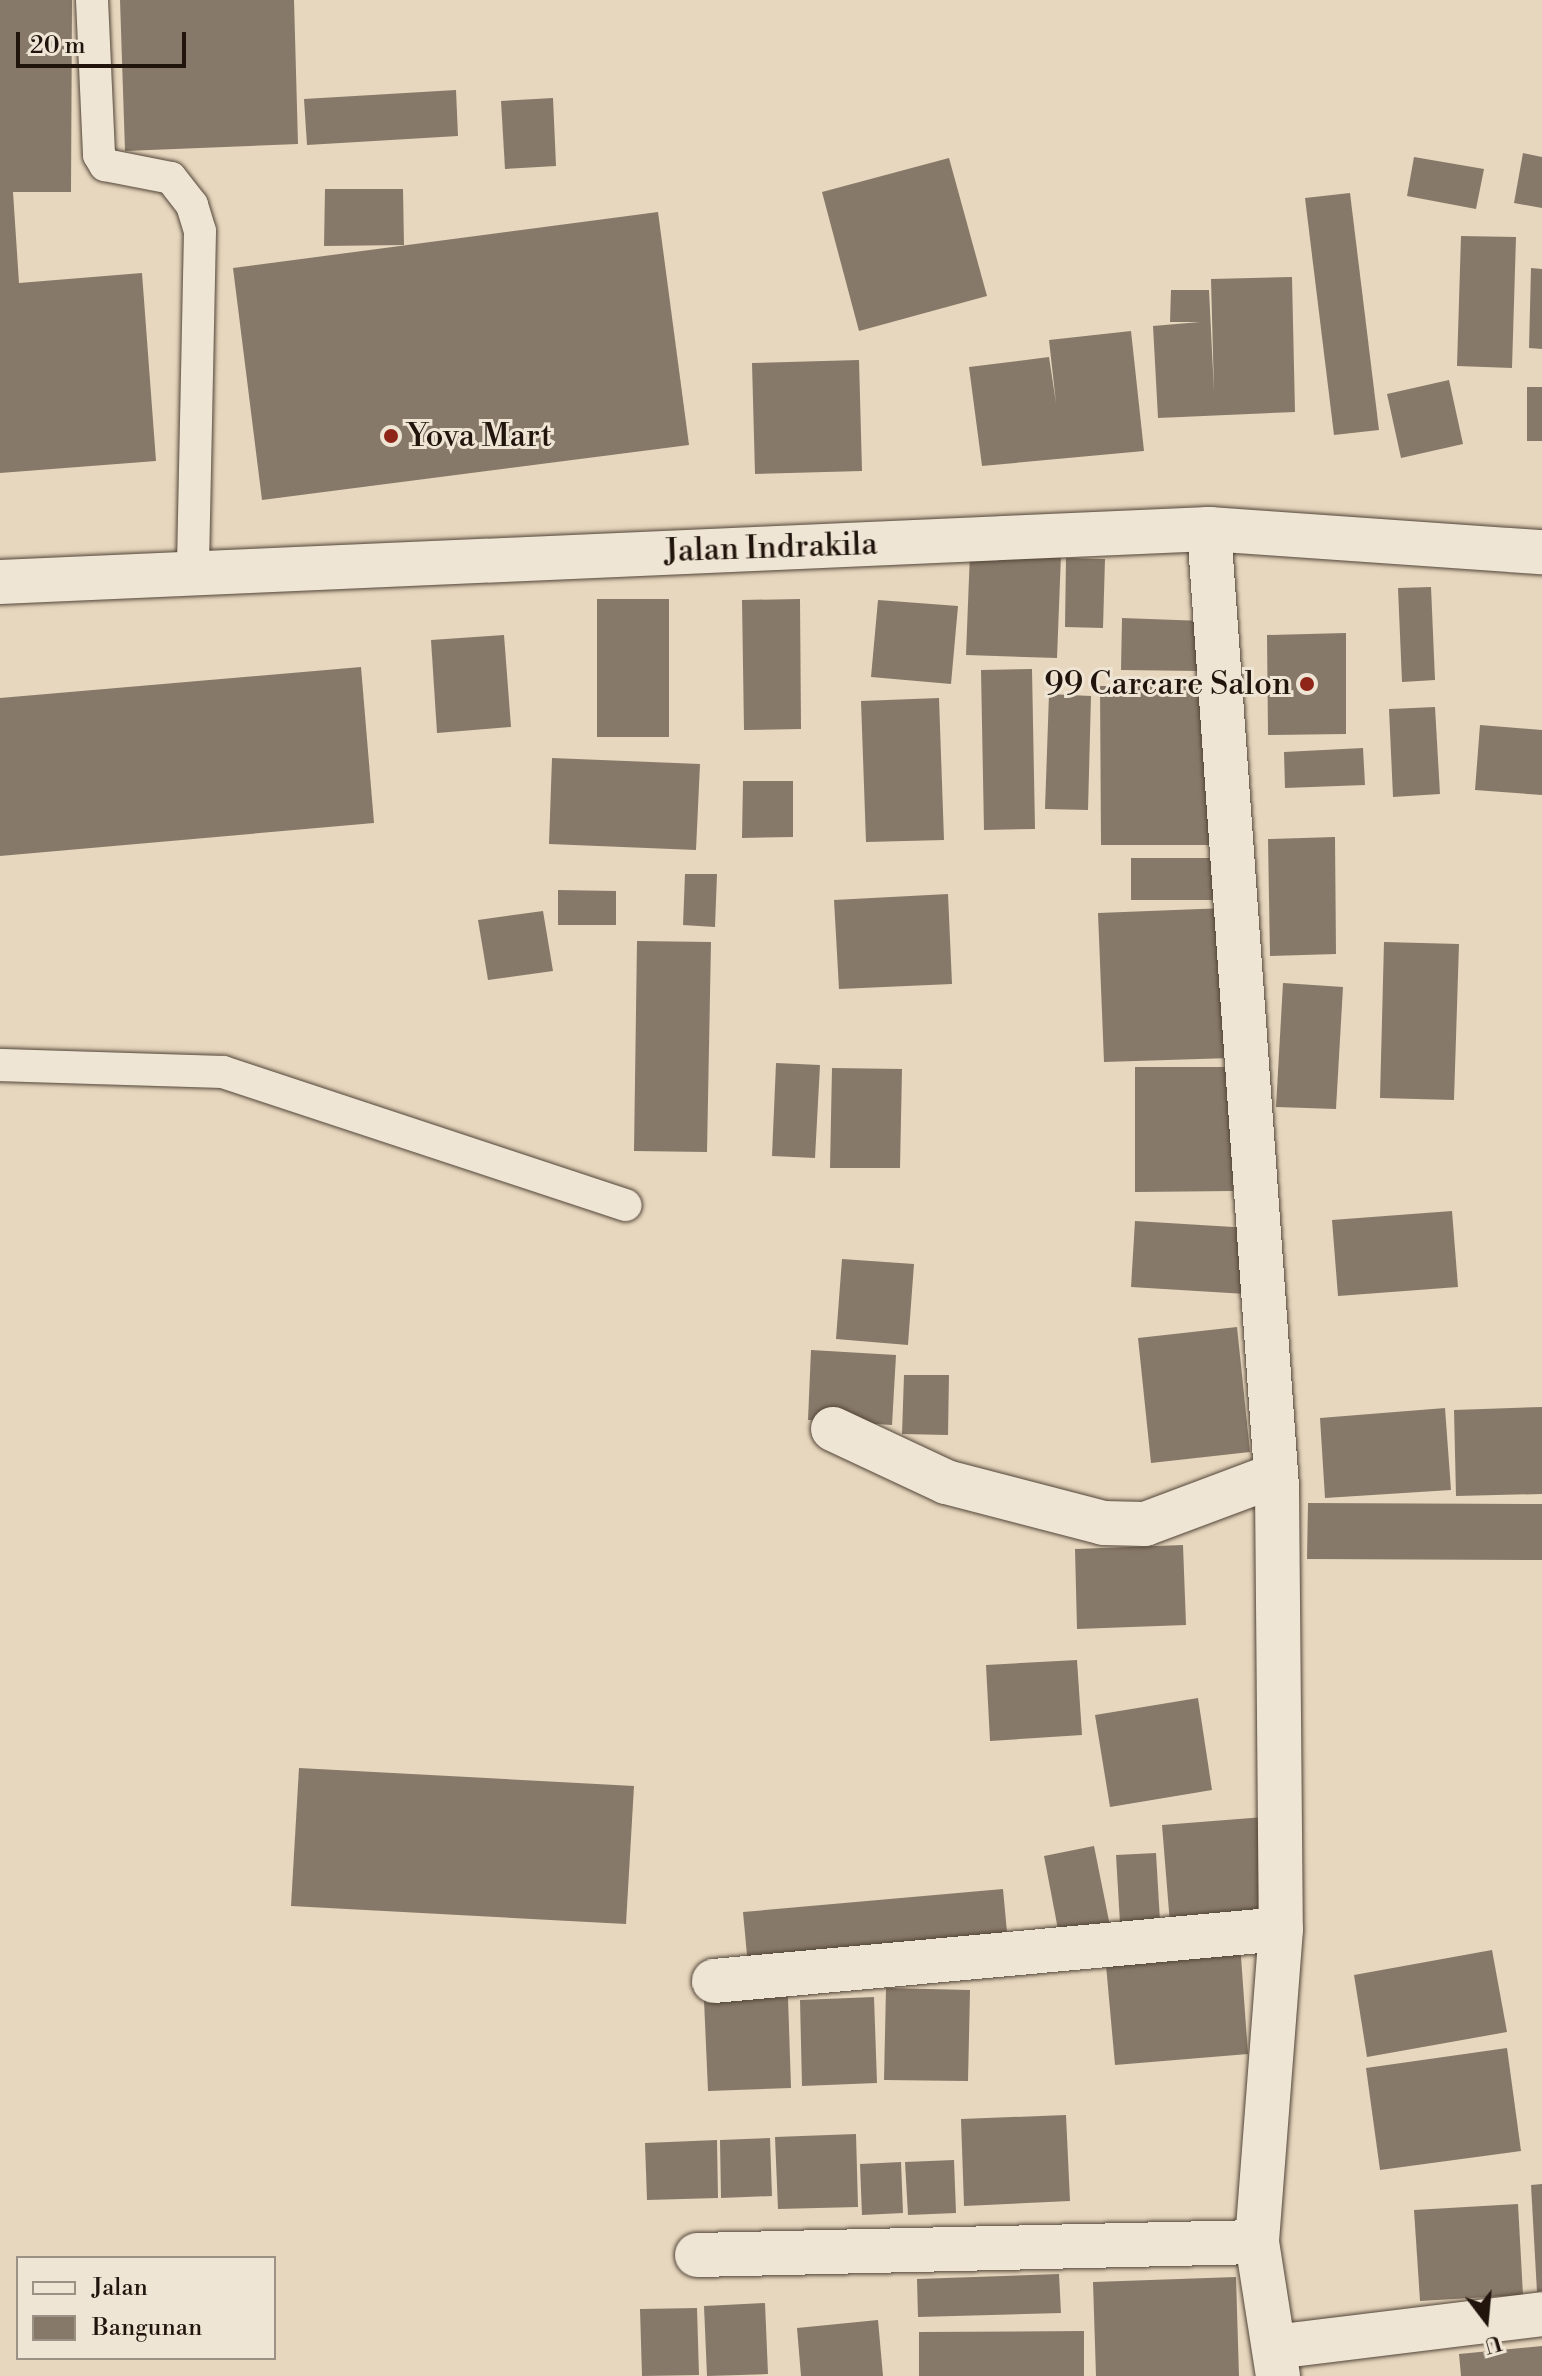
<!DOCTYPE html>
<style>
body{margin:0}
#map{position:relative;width:1542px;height:2376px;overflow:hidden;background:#e7d7be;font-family:"Libre Bodoni",serif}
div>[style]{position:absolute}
.building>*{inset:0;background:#877969}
.roads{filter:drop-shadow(0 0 2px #524538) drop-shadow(0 0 2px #524538)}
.service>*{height:32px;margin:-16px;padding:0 16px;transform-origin:16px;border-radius:16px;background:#efe5d5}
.minor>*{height:44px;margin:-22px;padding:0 22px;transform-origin:22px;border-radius:22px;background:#efe5d5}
.tertiary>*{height:44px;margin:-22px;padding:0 22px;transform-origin:22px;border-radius:22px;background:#efe5d5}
.dots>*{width:22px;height:22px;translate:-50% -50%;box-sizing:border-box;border:4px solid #efe5d5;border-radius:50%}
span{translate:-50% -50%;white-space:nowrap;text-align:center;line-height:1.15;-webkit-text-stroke:6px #efe5d5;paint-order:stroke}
.poi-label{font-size:32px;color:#20140c}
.left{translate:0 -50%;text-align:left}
.right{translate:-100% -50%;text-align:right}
.street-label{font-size:32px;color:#20140c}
.legend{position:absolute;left:16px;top:2256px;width:260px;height:104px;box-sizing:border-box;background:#efe5d5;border:2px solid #9c9185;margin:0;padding:10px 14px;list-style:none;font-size:24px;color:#20140c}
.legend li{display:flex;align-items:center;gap:16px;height:40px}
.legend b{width:40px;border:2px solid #9c9185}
.north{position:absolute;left:1446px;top:2280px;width:80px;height:80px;-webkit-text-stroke:6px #efe5d5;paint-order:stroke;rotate:164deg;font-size:22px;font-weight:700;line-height:32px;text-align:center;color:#20140c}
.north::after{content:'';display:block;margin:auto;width:28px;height:36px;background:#20140c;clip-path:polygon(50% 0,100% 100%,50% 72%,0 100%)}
.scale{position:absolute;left:16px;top:32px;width:170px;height:36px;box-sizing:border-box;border:4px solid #20140c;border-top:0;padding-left:10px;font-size:24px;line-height:28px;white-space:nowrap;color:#20140c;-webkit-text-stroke:6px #efe5d5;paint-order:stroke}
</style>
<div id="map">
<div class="building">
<i style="clip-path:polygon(0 0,72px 0,71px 192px,13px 192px,19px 283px,142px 273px,156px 461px,0 473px)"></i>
<i style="clip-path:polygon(120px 0,294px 0,298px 144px,125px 151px)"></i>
<i style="clip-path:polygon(456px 90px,458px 136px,307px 145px,304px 99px)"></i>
<i style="clip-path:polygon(553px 98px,556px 166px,505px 169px,501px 101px)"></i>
<i style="clip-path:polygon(1523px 153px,1542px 157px,1542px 208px,1514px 203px)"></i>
<i style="clip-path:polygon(1414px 157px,1484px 169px,1476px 209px,1407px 196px)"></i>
<i style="clip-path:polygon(949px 158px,987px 296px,859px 331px,822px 192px)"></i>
<i style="clip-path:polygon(325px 189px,403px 189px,404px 245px,324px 246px)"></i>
<i style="clip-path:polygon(1350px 193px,1379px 430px,1334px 435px,1305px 198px)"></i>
<i style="clip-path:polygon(658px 212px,689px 445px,262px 500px,233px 268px)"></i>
<i style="clip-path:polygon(1461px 236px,1516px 237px,1512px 368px,1457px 366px)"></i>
<i style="clip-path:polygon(1531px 268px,1542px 269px,1542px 349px,1529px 348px)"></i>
<i style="clip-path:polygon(1292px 277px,1295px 412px,1158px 418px,1153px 326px,1200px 322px,1170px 322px,1171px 290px,1209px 290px,1214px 392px,1211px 279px)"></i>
<i style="clip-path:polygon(1131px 331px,1144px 451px,982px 466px,969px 367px,1049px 357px,1056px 403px,1049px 340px)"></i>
<i style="clip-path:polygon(859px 360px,862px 471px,755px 474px,752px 363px)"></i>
<i style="clip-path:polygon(1449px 380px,1463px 444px,1401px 458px,1387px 394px)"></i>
<i style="clip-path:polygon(1527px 387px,1542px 387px,1542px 441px,1527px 441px)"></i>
<i style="clip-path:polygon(970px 552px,1061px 555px,1057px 658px,966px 655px)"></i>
<i style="clip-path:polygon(1066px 558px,1105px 559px,1103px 628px,1065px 627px)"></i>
<i style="clip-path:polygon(1431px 587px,1435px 680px,1402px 682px,1398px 588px)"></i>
<i style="clip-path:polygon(597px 599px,669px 599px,669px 737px,597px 737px)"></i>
<i style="clip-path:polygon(800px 599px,801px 729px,744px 730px,742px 600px)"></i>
<i style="clip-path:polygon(878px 600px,958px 606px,951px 684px,871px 677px)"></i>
<i style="clip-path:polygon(1122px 618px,1204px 621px,1202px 671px,1121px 670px)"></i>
<i style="clip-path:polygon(1346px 633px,1346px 734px,1268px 735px,1267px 635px)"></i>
<i style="clip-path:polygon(504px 635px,511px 727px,437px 733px,431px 640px)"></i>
<i style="clip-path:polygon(361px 667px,374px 823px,0 856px,0 698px)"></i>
<i style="clip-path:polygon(1032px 669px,1035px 829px,984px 830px,981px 670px)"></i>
<i style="clip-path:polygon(1100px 686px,1214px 686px,1214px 845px,1101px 845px)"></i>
<i style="clip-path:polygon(1049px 694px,1091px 696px,1088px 810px,1045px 809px)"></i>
<i style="clip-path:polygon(939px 698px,944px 840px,866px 842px,861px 701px)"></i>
<i style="clip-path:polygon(1435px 707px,1440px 794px,1393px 797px,1389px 709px)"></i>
<i style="clip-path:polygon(1480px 725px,1542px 730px,1542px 795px,1475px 790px)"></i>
<i style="clip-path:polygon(1363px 748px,1365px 785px,1285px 788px,1284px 752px)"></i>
<i style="clip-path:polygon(552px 758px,700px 764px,696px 850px,549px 844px)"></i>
<i style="clip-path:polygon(743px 781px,793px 781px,793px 837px,742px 838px)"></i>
<i style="clip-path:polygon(1335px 837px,1336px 954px,1270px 956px,1268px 839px)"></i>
<i style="clip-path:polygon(1131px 858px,1218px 858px,1218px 900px,1131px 900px)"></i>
<i style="clip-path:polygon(685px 874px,717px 874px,715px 927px,683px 925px)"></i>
<i style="clip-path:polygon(558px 890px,616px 891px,616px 925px,558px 925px)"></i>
<i style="clip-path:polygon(948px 894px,952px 984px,839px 989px,834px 900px)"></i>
<i style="clip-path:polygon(1226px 908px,1231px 1058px,1104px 1062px,1098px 913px)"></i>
<i style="clip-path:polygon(543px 911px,553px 971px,488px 980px,478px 920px)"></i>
<i style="clip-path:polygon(637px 941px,711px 942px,707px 1152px,634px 1151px)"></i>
<i style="clip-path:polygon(1384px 942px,1459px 944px,1454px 1100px,1380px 1098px)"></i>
<i style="clip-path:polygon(1283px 983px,1343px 987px,1336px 1109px,1276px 1107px)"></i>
<i style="clip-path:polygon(776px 1063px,820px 1065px,815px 1158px,772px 1156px)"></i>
<i style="clip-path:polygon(1135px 1067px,1233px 1067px,1233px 1191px,1135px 1192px)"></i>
<i style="clip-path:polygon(832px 1068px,902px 1069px,900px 1168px,830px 1168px)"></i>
<i style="clip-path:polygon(1452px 1211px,1458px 1287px,1338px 1296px,1332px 1220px)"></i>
<i style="clip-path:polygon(1135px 1221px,1250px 1228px,1246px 1294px,1131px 1287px)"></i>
<i style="clip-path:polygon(842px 1259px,914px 1264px,908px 1345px,836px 1339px)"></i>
<i style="clip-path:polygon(1237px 1327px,1250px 1452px,1151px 1463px,1138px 1338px)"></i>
<i style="clip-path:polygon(811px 1350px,896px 1355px,892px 1425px,808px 1420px)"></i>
<i style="clip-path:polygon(904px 1375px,949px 1375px,948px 1435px,902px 1434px)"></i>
<i style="clip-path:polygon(1542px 1407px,1542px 1494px,1456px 1496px,1454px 1410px)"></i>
<i style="clip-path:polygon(1445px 1408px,1451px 1490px,1325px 1498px,1320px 1418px)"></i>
<i style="clip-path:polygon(1308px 1503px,1542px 1504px,1542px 1560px,1307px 1559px)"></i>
<i style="clip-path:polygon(1183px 1545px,1186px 1625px,1077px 1629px,1075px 1549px)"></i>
<i style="clip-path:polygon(1077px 1660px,1082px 1735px,990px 1741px,986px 1665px)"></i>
<i style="clip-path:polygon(1198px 1698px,1212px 1790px,1110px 1807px,1095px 1715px)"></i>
<i style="clip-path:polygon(299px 1768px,634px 1786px,626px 1924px,291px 1906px)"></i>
<i style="clip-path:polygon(1264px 1817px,1273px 1916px,1170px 1924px,1162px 1825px)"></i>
<i style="clip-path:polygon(1094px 1846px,1111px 1931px,1060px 1940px,1044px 1856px)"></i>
<i style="clip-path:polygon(1156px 1853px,1160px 1921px,1120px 1924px,1116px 1855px)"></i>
<i style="clip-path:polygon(1003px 1889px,1008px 1943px,748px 1966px,743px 1912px)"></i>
<i style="clip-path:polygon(1240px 1943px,1248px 2054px,1115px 2065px,1105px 1954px)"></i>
<i style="clip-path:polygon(1492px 1950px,1507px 2032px,1367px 2057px,1354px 1975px)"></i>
<i style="clip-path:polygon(886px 1988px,970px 1990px,968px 2081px,884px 2080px)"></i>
<i style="clip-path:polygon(788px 1997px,791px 2088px,708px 2091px,704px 2000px)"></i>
<i style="clip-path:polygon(874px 1997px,877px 2083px,802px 2086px,800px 2000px)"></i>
<i style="clip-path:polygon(1507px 2048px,1521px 2151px,1380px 2170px,1366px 2068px)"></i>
<i style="clip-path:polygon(1066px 2115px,1070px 2201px,964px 2206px,961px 2119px)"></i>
<i style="clip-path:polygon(856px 2134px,858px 2207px,778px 2209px,775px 2137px)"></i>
<i style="clip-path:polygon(770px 2138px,772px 2196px,721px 2198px,720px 2140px)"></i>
<i style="clip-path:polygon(717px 2140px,718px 2198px,647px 2200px,645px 2143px)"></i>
<i style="clip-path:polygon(954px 2160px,956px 2213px,908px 2215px,905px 2162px)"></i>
<i style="clip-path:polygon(901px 2162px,903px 2213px,862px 2215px,860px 2164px)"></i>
<i style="clip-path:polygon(1542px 2184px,1542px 2291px,1537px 2292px,1531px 2185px)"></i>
<i style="clip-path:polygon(1518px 2204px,1523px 2295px,1420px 2301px,1414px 2210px)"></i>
<i style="clip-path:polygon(1059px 2274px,1061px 2313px,918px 2317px,917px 2279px)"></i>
<i style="clip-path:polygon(1236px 2277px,1239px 2376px,1096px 2376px,1093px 2282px)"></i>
<i style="clip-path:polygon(765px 2303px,768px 2374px,707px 2376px,704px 2306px)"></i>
<i style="clip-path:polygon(697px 2308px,699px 2375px,642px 2376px,640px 2309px)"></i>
<i style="clip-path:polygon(878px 2320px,883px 2376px,801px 2376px,797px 2328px)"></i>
<i style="clip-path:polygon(1084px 2331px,1084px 2376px,919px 2376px,919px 2332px)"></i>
<i style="clip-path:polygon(1542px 2346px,1542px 2376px,1461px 2376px,1459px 2354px)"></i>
</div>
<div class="roads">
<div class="service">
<i style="left:92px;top:0;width:155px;rotate:87.4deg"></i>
<i style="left:99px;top:155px;width:12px;rotate:59deg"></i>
<i style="left:105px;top:165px;width:67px;rotate:11.1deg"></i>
<i style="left:171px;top:178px;width:34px;rotate:52deg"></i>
<i style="left:192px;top:205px;width:27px;rotate:73deg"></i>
<i style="left:200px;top:231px;width:342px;rotate:91.2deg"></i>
<i style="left:0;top:1065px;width:223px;rotate:1.8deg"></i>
<i style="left:223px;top:1072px;width:424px;rotate:18.3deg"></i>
</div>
<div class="minor">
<i style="left:1209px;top:529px;width:961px;rotate:85.94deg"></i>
<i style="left:1277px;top:1488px;width:441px;rotate:89.5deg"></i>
<i style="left:1281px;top:1929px;width:314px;rotate:94.4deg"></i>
<i style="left:1257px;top:2242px;width:136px;rotate:81.1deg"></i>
<i style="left:833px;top:1429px;width:125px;rotate:25.1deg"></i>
<i style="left:946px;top:1482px;width:162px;rotate:14.6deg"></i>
<i style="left:1103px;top:1523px;width:42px;rotate:1.4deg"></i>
<i style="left:1145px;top:1524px;width:140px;rotate:-20.5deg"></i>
<i style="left:714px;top:1981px;width:569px;rotate:-5.24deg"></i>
<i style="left:697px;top:2255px;width:560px;rotate:-1.33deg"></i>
<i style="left:1275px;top:2347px;width:269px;rotate:-7deg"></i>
</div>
<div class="tertiary">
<i style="left:0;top:582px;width:1210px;rotate:-2.51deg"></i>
<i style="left:1209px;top:529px;width:334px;rotate:4deg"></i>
</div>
</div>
<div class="dots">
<i style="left:391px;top:436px;background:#8f2418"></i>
<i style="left:1307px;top:684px;background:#8f2418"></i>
</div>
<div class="poi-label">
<span class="left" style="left:407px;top:436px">Yova Mart</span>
<span class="right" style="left:1291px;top:684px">99 Carcare Salon</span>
</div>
<div class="street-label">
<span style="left:771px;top:548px;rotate:-2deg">Jalan Indrakila</span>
</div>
<ul class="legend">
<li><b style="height:10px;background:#efe5d5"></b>Jalan</li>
<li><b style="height:22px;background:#877969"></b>Bangunan</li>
</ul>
<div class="north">U</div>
<div class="scale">20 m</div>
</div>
